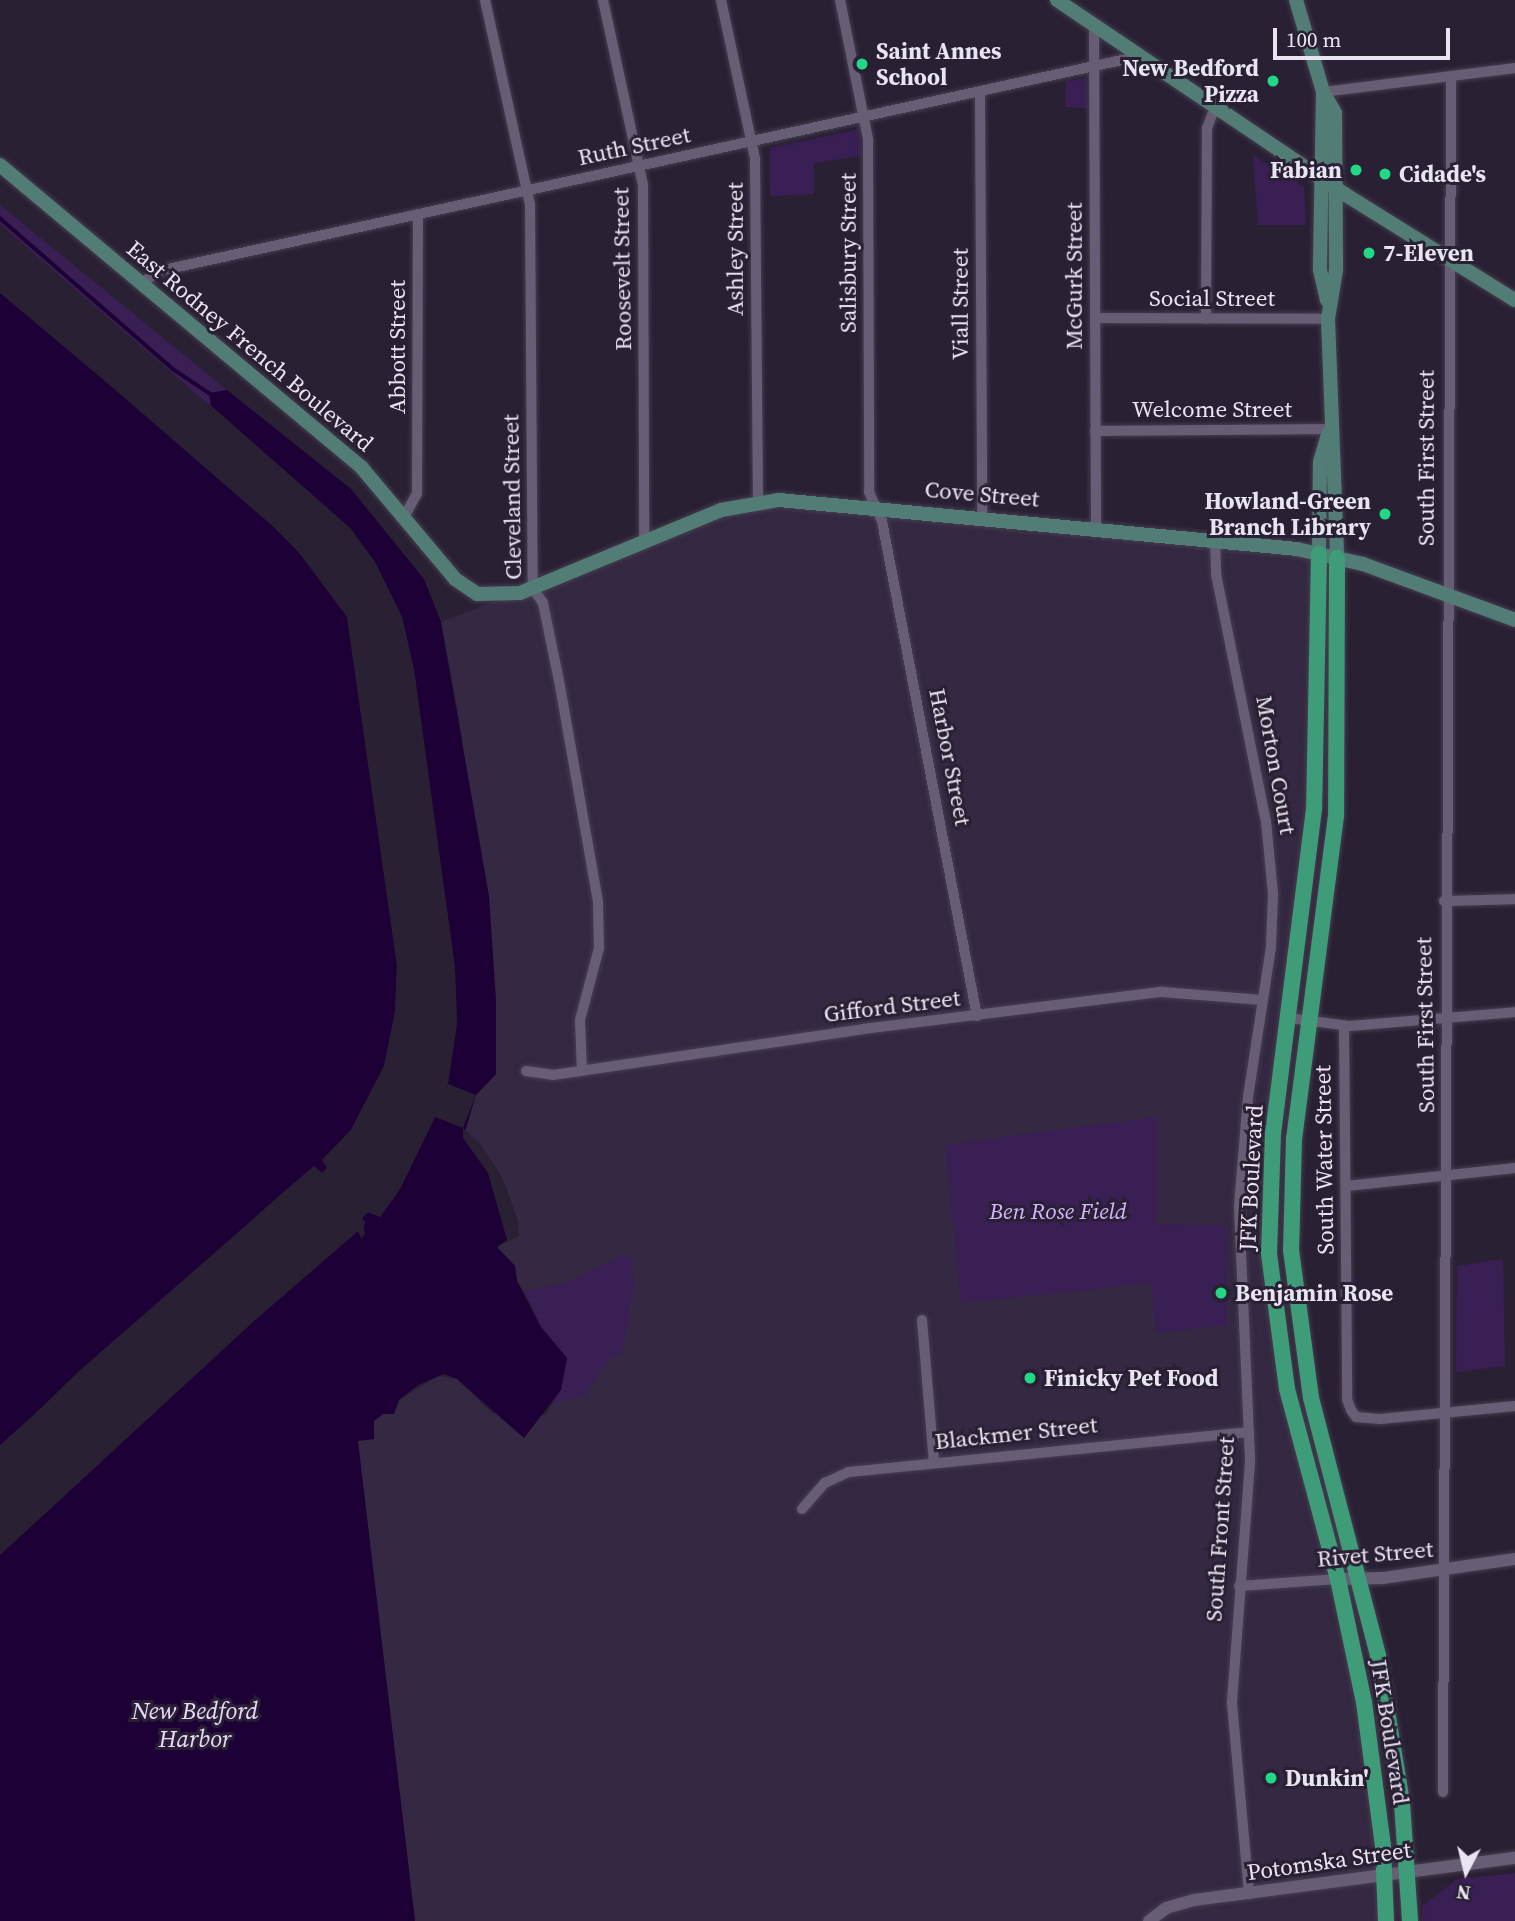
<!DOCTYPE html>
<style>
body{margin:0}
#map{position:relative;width:1515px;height:1921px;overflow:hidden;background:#292034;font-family:"Source Serif 4",serif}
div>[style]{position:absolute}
.built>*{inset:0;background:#342842}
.green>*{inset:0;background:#391f54}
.water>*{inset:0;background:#1d0036}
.pier>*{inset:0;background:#292034}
.stream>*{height:3.5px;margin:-1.75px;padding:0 1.75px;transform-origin:1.75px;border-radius:1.75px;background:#1d0036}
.roads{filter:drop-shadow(0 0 2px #453e4f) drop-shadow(0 0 2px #453e4f)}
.minor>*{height:10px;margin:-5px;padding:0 5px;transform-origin:5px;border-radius:5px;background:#675e75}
.tertiary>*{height:12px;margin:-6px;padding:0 6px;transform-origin:6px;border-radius:6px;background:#675e75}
.secondary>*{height:14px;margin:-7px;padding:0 7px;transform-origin:7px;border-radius:7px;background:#527d77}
.primary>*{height:16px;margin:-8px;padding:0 8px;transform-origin:8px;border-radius:8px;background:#3e9c79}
.dots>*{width:19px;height:19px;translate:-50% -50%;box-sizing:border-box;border:4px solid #292034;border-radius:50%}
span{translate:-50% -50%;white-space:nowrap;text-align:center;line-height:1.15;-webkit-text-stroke:6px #292034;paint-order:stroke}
.poi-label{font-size:23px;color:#e9e4f2;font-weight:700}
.left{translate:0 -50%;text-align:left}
.right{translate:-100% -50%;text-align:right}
.street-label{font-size:23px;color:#e9e4f2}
.park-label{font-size:23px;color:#d5b5ff;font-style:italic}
.water-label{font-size:24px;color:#e9d9ff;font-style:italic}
.north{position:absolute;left:1431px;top:1837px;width:70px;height:70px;-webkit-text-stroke:5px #292034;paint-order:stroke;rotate:187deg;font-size:19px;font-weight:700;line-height:28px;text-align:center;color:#e9e4f2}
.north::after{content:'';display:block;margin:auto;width:24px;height:32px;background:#e9e4f2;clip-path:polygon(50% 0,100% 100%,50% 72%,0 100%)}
.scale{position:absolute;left:1273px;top:28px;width:177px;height:32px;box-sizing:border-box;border:4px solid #e9e4f2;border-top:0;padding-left:9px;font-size:21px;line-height:24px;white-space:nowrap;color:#e9e4f2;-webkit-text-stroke:5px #292034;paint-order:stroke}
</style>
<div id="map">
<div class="built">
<i style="clip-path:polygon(748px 502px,1319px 554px,1318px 725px,1273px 1133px,1276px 1325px,1356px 1659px,1386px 1921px,415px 1921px,357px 1440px,374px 1439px,374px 1421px,383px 1414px,394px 1414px,399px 1400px,438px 1376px,457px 1379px,492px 1413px,545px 1415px,561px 1390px,562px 1378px,559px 1346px,517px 1281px,515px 1266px,497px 1247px,463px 1128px,476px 1095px,496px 1074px,496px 1000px,459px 717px,441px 622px)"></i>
</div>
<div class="green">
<i style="clip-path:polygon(1086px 78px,1087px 108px,1065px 107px,1066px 81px)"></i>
<i style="clip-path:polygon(860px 129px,861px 156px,814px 163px,814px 194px,770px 196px,770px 148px)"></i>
<i style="clip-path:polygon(1253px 155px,1304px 187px,1306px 225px,1258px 225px)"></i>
<i style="clip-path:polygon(0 205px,227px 390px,310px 457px,257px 444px,216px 411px,0 224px)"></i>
<i style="clip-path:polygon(1156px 1117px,1156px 1224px,1225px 1225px,1227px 1325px,1156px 1333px,1151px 1283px,961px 1303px,945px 1145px)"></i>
<i style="clip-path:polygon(623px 1255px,631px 1257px,634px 1285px,622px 1353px,610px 1358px,585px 1396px,552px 1403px,561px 1390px,567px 1358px,541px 1327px,524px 1291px,565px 1283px)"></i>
<i style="clip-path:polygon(1503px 1259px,1505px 1366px,1456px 1372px,1457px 1266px)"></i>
<i style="clip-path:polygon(1515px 1873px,1515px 1921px,1422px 1921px,1422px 1906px,1457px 1879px)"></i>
</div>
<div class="water">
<i style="clip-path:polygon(0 293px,249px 502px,316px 570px,347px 617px,397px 965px,395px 1012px,384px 1066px,351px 1130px,322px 1160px,327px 1168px,322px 1173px,314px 1166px,280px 1195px,0 1445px)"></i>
<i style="clip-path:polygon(227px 390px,351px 489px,424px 579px,441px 622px,489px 896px,496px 1000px,496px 1074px,476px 1095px,463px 1138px,478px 1147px,515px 1235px,497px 1247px,515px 1266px,517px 1281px,541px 1327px,567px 1358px,561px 1390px,524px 1438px,457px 1379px,444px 1374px,418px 1385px,399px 1400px,394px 1414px,383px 1414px,374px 1421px,374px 1439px,358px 1441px,415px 1921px,0 1921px,0 1555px,255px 1320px,358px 1231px,361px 1238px,365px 1234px,362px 1218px,368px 1212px,380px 1217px,400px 1189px,435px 1117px,448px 1084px,457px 1023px,455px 968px,414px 670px,402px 617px,375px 562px,350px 528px,211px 406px,209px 393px)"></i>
</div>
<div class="pier">
<i style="clip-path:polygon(0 290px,251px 500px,319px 568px,351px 615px,400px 965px,398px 1013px,387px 1067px,354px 1132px,326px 1160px,330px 1170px,322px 1177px,314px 1171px,282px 1197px,0 1448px,78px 1372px,314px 1166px,322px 1173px,327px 1168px,322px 1160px,351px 1130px,384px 1066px,395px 1012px,397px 965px,347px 617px,291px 542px)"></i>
<i style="clip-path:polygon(207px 402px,350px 528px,375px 562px,402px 617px,414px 670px,455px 968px,457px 1023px,448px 1084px,476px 1095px,463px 1128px,481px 1145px,502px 1177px,518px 1220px,519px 1236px,497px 1247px,507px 1240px,488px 1173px,463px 1138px,463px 1128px,435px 1117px,400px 1189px,380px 1217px,368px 1212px,362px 1218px,365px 1222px,362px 1239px,358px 1231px,255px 1320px,0 1555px,50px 1502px,134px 1431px,253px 1318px,356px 1228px,362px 1231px,359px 1216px,367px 1209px,378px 1213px,398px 1187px,448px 1085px,444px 1085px,445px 1069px,455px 1007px,452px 969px,410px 671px,398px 618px,372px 564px,347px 531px,214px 414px)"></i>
</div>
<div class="stream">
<i style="left:0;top:218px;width:230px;rotate:41.1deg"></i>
<i style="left:173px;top:369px;width:43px;rotate:33.7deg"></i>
</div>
<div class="roads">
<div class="minor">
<i style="left:485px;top:0;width:209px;rotate:77.6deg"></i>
<i style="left:530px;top:204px;width:385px;rotate:89.6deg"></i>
<i style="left:533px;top:589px;width:17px;rotate:54deg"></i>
<i style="left:543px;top:603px;width:85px;rotate:78.4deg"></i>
<i style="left:560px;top:686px;width:219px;rotate:80deg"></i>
<i style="left:598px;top:902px;width:46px;rotate:88.8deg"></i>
<i style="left:599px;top:948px;width:74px;rotate:104.8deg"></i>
<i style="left:580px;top:1020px;width:51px;rotate:87.8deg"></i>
<i style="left:603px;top:0;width:189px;rotate:77.8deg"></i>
<i style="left:643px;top:185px;width:357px;rotate:89.8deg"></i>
<i style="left:721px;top:0;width:163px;rotate:77.9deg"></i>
<i style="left:755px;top:159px;width:342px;rotate:89.5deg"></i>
<i style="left:840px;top:0;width:142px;rotate:78.6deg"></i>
<i style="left:868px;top:139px;width:353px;rotate:89.8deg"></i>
<i style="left:869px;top:492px;width:32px;rotate:66deg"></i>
<i style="left:882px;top:521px;width:504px;rotate:79.14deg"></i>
<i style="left:1094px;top:25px;width:502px;rotate:89.77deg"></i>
<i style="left:980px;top:91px;width:426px;rotate:89.7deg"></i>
<i style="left:1323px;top:92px;width:193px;rotate:-7.1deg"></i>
<i style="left:140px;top:284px;width:23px;rotate:-34deg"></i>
<i style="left:159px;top:271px;width:1004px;rotate:-12.36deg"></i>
<i style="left:1095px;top:318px;width:233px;rotate:0.2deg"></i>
<i style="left:1206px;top:319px;width:191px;rotate:-89.7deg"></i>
<i style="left:1207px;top:128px;width:22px;rotate:-69deg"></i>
<i style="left:1095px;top:431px;width:235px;rotate:-0.5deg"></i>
<i style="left:404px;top:517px;width:26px;rotate:-61deg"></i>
<i style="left:417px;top:494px;width:280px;rotate:-89.8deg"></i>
<i style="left:1215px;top:539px;width:35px;rotate:88deg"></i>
<i style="left:1216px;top:574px;width:252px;rotate:78.6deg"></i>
<i style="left:1266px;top:821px;width:73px;rotate:84.5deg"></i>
<i style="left:1273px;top:894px;width:53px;rotate:92.2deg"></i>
<i style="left:1271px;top:947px;width:152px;rotate:98.7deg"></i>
<i style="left:1248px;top:1097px;width:110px;rotate:94.7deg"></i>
<i style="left:1239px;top:1207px;width:255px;rotate:87.5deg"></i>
<i style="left:1250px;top:1462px;width:242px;rotate:94.3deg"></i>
<i style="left:1232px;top:1703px;width:192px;rotate:84.9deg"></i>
<i style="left:1444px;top:901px;width:71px;rotate:-1.6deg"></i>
<i style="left:1289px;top:1018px;width:62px;rotate:7.5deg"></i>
<i style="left:1350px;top:1026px;width:166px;rotate:-4.8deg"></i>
<i style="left:1344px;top:1026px;width:373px;rotate:89.5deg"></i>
<i style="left:1347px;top:1399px;width:12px;rotate:70deg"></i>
<i style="left:1351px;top:1410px;width:9px;rotate:54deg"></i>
<i style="left:1356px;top:1417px;width:24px;rotate:5deg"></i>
<i style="left:1380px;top:1419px;width:136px;rotate:-5.5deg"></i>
<i style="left:526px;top:1071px;width:27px;rotate:8deg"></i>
<i style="left:553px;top:1075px;width:313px;rotate:-8.4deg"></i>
<i style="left:863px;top:1029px;width:301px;rotate:-7.1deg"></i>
<i style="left:1162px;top:992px;width:101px;rotate:4.5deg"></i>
<i style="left:1347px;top:1186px;width:169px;rotate:-6.1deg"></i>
<i style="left:922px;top:1320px;width:143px;rotate:85.2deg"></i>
<i style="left:802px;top:1509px;width:35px;rotate:-49deg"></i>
<i style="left:825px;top:1483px;width:26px;rotate:-25deg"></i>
<i style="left:849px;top:1472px;width:402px;rotate:-5.7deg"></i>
<i style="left:1239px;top:1586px;width:99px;rotate:-4deg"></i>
<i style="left:1443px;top:1792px;width:1716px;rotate:-89.73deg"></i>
</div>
<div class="tertiary">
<i style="left:1338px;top:1579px;width:45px;rotate:-1.3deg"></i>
<i style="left:1383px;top:1578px;width:133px;rotate:-8.2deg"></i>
<i style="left:1149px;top:1921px;width:21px;rotate:-37deg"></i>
<i style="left:1166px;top:1908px;width:29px;rotate:-16deg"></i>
<i style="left:1194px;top:1900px;width:324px;rotate:-7.5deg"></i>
</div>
<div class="secondary">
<i style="left:1057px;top:0;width:349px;rotate:34deg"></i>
<i style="left:1346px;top:195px;width:199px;rotate:31.9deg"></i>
<i style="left:1296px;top:0;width:96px;rotate:73.6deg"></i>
<i style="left:1323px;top:92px;width:24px;rotate:60deg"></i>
<i style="left:1335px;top:113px;width:157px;rotate:89.6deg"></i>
<i style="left:1336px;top:270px;width:50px;rotate:99.3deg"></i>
<i style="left:1328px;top:319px;width:239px;rotate:87.8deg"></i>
<i style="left:1323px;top:92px;width:178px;rotate:91deg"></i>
<i style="left:1320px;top:270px;width:31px;rotate:77deg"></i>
<i style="left:0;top:165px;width:472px;rotate:39.9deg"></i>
<i style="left:362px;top:468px;width:145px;rotate:50deg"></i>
<i style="left:455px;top:579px;width:27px;rotate:34deg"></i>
<i style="left:477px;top:594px;width:43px;rotate:-1.3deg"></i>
<i style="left:520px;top:593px;width:217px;rotate:-22.4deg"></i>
<i style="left:721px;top:510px;width:59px;rotate:-9.8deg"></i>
<i style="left:779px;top:500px;width:520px;rotate:5.4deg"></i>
<i style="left:1297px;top:549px;width:68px;rotate:12.8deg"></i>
<i style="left:1363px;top:564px;width:162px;rotate:20.2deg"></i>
<i style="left:1319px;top:554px;width:92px;rotate:-89.4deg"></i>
<i style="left:1320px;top:462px;width:29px;rotate:-74deg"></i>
</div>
<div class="primary">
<i style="left:1319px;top:554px;width:255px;rotate:91.1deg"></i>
<i style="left:1314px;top:809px;width:327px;rotate:97.2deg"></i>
<i style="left:1273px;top:1133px;width:121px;rotate:91.9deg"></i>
<i style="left:1269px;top:1254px;width:136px;rotate:82.4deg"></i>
<i style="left:1287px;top:1389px;width:197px;rotate:75deg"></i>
<i style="left:1338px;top:1579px;width:126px;rotate:78.1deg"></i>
<i style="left:1364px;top:1702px;width:145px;rotate:82.5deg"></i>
<i style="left:1383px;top:1846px;width:75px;rotate:87.7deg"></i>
<i style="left:1337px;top:558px;width:258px;rotate:90.2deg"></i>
<i style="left:1336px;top:816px;width:325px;rotate:97.4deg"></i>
<i style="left:1294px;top:1138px;width:112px;rotate:91.5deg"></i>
<i style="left:1291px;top:1250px;width:149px;rotate:82.3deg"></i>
<i style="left:1311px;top:1398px;width:267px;rotate:75.4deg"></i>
<i style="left:1378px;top:1656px;width:149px;rotate:80.7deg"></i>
<i style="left:1402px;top:1803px;width:118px;rotate:86.1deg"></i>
</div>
</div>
<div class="dots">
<i style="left:862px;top:64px;background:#22d887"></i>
<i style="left:1273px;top:81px;background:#22d887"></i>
<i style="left:1356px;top:170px;background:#22d887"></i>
<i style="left:1385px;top:174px;background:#22d887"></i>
<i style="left:1369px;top:253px;background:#22d887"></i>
<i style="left:1385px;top:514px;background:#22d887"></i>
<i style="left:1221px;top:1293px;background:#22d887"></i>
<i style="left:1030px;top:1378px;background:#22d887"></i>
<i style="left:1271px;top:1778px;background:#22d887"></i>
</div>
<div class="poi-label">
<span class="left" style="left:876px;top:64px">Saint Annes<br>School</span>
<span class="right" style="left:1259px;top:81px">New Bedford<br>Pizza</span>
<span class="right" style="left:1342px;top:170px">Fabian</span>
<span class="left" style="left:1399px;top:174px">Cidade's</span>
<span class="left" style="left:1383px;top:253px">7-Eleven</span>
<span class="right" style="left:1371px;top:514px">Howland-Green<br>Branch Library</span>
<span class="left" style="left:1235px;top:1293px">Benjamin Rose</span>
<span class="left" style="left:1044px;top:1378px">Finicky Pet Food</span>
<span class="left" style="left:1285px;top:1778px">Dunkin'</span>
</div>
<div class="street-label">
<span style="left:634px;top:146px;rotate:-12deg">Ruth Street</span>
<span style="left:735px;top:249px;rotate:-90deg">Ashley Street</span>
<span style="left:848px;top:253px;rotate:-90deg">Salisbury Street</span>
<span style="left:622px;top:269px;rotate:-91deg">Roosevelt Street</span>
<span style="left:1074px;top:276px;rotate:-90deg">McGurk Street</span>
<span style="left:1212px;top:298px">Social Street</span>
<span style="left:960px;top:304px;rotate:-90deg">Viall Street</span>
<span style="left:250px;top:346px;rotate:40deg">East Rodney French Boulevard</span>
<span style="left:397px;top:347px;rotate:-90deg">Abbott Street</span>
<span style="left:1212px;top:409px">Welcome Street</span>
<span style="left:1426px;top:458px;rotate:-90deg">South First Street</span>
<span style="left:982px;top:494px;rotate:5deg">Cove Street</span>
<span style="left:512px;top:497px;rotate:-91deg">Cleveland Street</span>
<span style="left:950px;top:757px;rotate:79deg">Harbor Street</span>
<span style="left:1276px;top:765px;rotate:80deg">Morton Court</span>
<span style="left:892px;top:1006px;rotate:-7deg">Gifford Street</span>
<span style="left:1425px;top:1025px;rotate:-91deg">South First Street</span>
<span style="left:1324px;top:1160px;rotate:-91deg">South Water Street</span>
<span style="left:1251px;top:1178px;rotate:-87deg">JFK Boulevard</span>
<span style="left:1016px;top:1433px;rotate:-6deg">Blackmer Street</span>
<span style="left:1220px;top:1529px;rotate:-86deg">South Front Street</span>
<span style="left:1375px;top:1554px;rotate:-5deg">Rivet Street</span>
<span style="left:1390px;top:1732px;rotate:81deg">JFK Boulevard</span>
<span style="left:1329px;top:1861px;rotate:-8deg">Potomska Street</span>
</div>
<div class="park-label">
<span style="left:1058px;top:1211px">Ben Rose Field</span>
</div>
<div class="water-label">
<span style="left:195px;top:1725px">New Bedford<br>Harbor</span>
</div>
<div class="north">N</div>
<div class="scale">100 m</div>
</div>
